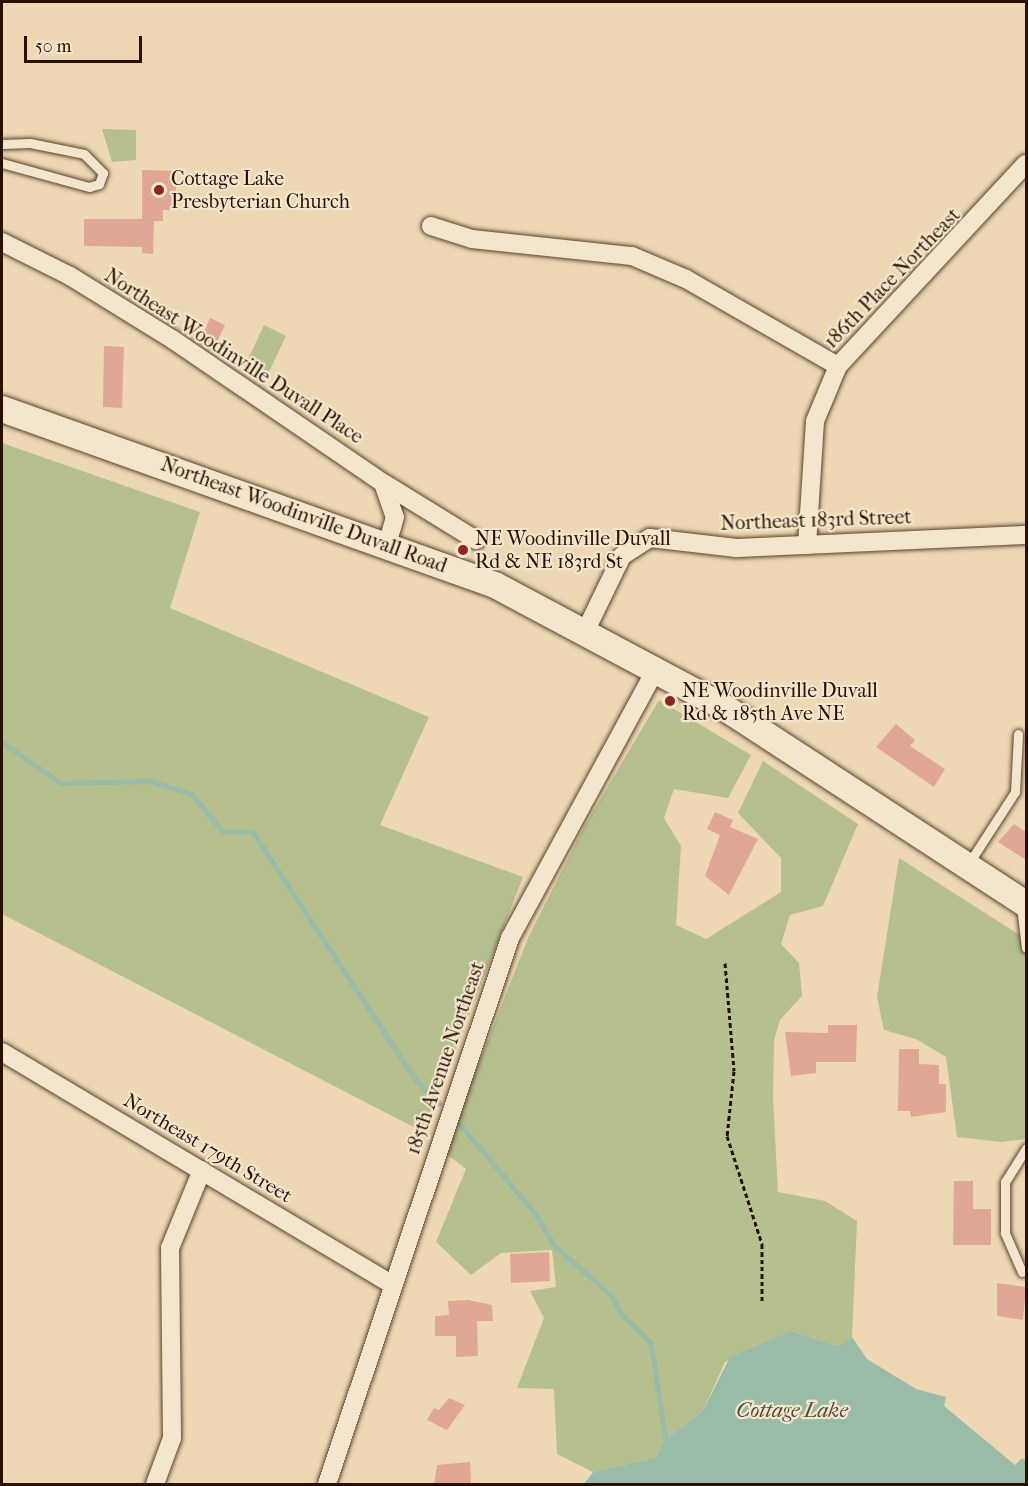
<!DOCTYPE html>
<style>
body{margin:0}
#map{position:relative;width:1028px;height:1486px;overflow:hidden;background:#eed8b3;font-family:"IM FELL French Canon",serif}
div>[style]{position:absolute}
.green>*{inset:0;background:#b6bf8e}
.water>*{inset:0;background:#9abba8}
.stream>*{height:4.5px;margin:-2.25px;padding:0 2.25px;transform-origin:2.25px;border-radius:2.25px;background:#9abba8}
.building>*{inset:0;background:#e0a794}
.path>*{height:3px;margin-top:-1.5px;transform-origin:0;background:repeating-linear-gradient(90deg,#291100 0 4.5px,transparent 0 7.5px)}
.roads{filter:drop-shadow(0 0 2px #5a432d) drop-shadow(0 0 2px #5a432d)}
.service>*{height:9px;margin:-4.5px;padding:0 4.5px;transform-origin:4.5px;border-radius:4.5px;background:#f4e6ce}
.minor>*{height:18px;margin:-9px;padding:0 9px;transform-origin:9px;border-radius:9px;background:#f4e6ce}
.secondary>*{height:26px;margin:-13px;padding:0 13px;transform-origin:13px;border-radius:13px;background:#f4e6ce}
.dots>*{width:16px;height:16px;translate:-50% -50%;box-sizing:border-box;border:3px solid #f4e6ce;border-radius:50%}
span{translate:-50% -50%;white-space:nowrap;text-align:center;line-height:1.15;-webkit-text-stroke:4.5px #f4e6ce;paint-order:stroke}
.poi-label{font-size:20px;color:#291100}
.left{translate:0 -50%;text-align:left}
.street-label{font-size:20px;color:#291100}
.water-label{font-size:21px;color:#514c3b;font-style:italic}
.frame{position:absolute;inset:0;border:3px solid #291100;pointer-events:none}
.scale{position:absolute;left:24px;top:36px;width:118px;height:27px;box-sizing:border-box;border:3px solid #291100;border-top:0;padding-left:8px;font-size:18px;line-height:21px;white-space:nowrap;color:#291100;-webkit-text-stroke:4px #f4e6ce;paint-order:stroke}
</style>
<div id="map">
<div class="green">
<i style="clip-path:polygon(102px 129px,136px 130px,136px 160px,112px 162px)"></i>
<i style="clip-path:polygon(264px 325px,286px 336px,266px 378px,244px 368px)"></i>
<i style="clip-path:polygon(2px 443px,200px 512px,170px 608px,429px 717px,380px 825px,523px 877px,423px 1132px,2px 914px)"></i>
<i style="clip-path:polygon(659px 700px,751px 755px,728px 798px,674px 789px,664px 818px,681px 846px,676px 925px,706px 939px,781px 892px,781px 858px,738px 813px,763px 761px,858px 824px,823px 906px,790px 915px,781px 944px,799px 963px,802px 996px,780px 1020px,774px 1040px,773px 1098px,778px 1192px,825px 1201px,857px 1221px,852px 1337px,838px 1346px,791px 1331px,725px 1362px,703px 1411px,666px 1439px,655px 1458px,593px 1472px,557px 1454px,554px 1389px,517px 1388px,544px 1318px,530px 1291px,556px 1287px,552px 1250px,501px 1253px,471px 1275px,436px 1242px,466px 1169px,444px 1152px,528px 938px,584px 827px)"></i>
<i style="clip-path:polygon(899px 858px,1026px 939px,1026px 1139px,1002px 1142px,957px 1137px,946px 1057px,916px 1039px,884px 1030px,877px 997px)"></i>
</div>
<div class="water">
<i style="clip-path:polygon(791px 1331px,838px 1346px,852px 1337px,867px 1359px,916px 1389px,946px 1397px,944px 1406px,1015px 1465px,1022px 1458px,1026px 1461px,1026px 1484px,584px 1484px,593px 1472px,655px 1458px,666px 1439px,703px 1411px,730px 1357px)"></i>
</div>
<div class="stream">
<i style="left:2px;top:742px;width:72px;rotate:34.8deg"></i>
<i style="left:61px;top:783px;width:89px;rotate:-1.3deg"></i>
<i style="left:150px;top:781px;width:44px;rotate:17.2deg"></i>
<i style="left:192px;top:794px;width:49px;rotate:50.8deg"></i>
<i style="left:223px;top:832px;width:30px"></i>
<i style="left:253px;top:832px;width:297px;rotate:56.7deg"></i>
<i style="left:416px;top:1080px;width:33px;rotate:45deg"></i>
<i style="left:459px;top:1123px;width:119px;rotate:49.8deg"></i>
<i style="left:536px;top:1214px;width:34px;rotate:60deg"></i>
<i style="left:553px;top:1244px;width:79px;rotate:41.4deg"></i>
<i style="left:612px;top:1296px;width:21px;rotate:61deg"></i>
<i style="left:622px;top:1314px;width:41px;rotate:45deg"></i>
<i style="left:651px;top:1343px;width:97px;rotate:81.1deg"></i>
</div>
<div class="building">
<i style="clip-path:polygon(142px 170px,176px 171px,176px 210px,163px 210px,163px 221px,154px 221px,153px 254px,142px 253px,142px 247px,84px 246px,84px 219px,142px 219px)"></i>
<i style="clip-path:polygon(210px 318px,225px 325px,215px 346px,201px 339px)"></i>
<i style="clip-path:polygon(104px 346px,124px 347px,122px 408px,103px 407px)"></i>
<i style="clip-path:polygon(896px 724px,915px 740px,910px 746px,945px 769px,934px 787px,876px 747px)"></i>
<i style="clip-path:polygon(715px 812px,733px 820px,730px 827px,758px 839px,729px 895px,705px 876px,720px 835px,707px 829px)"></i>
<i style="clip-path:polygon(1014px 824px,1026px 832px,1026px 860px,998px 842px)"></i>
<i style="clip-path:polygon(828px 1025px,857px 1025px,856px 1062px,816px 1062px,816px 1073px,791px 1076px,785px 1032px,828px 1033px)"></i>
<i style="clip-path:polygon(899px 1049px,919px 1049px,919px 1064px,939px 1065px,939px 1084px,946px 1084px,946px 1112px,911px 1117px,910px 1111px,898px 1111px)"></i>
<i style="clip-path:polygon(954px 1181px,973px 1181px,973px 1209px,991px 1209px,991px 1245px,953px 1245px)"></i>
<i style="clip-path:polygon(549px 1252px,550px 1281px,511px 1283px,510px 1254px)"></i>
<i style="clip-path:polygon(997px 1283px,1026px 1287px,1023px 1320px,997px 1316px)"></i>
<i style="clip-path:polygon(468px 1300px,492px 1305px,493px 1321px,477px 1321px,478px 1356px,456px 1357px,456px 1336px,435px 1336px,435px 1316px,449px 1315px,448px 1301px)"></i>
<i style="clip-path:polygon(449px 1398px,465px 1405px,447px 1430px,427px 1420px,434px 1408px,439px 1410px)"></i>
<i style="clip-path:polygon(470px 1462px,471px 1485px,434px 1485px,437px 1465px)"></i>
</div>
<div class="path">
<i style="left:725px;top:963px;width:108px;rotate:85.2deg"></i>
<i style="left:734px;top:1071px;width:65px;rotate:96.1deg"></i>
<i style="left:727px;top:1136px;width:114px;rotate:72deg"></i>
<i style="left:762px;top:1244px;width:58px;rotate:90deg"></i>
</div>
<div class="roads">
<div class="service">
<i style="left:2px;top:144px;width:28px;rotate:-2deg"></i>
<i style="left:30px;top:143px;width:55px;rotate:11.5deg"></i>
<i style="left:84px;top:154px;width:27px;rotate:45deg"></i>
<i style="left:103px;top:173px;width:12px;rotate:110deg"></i>
<i style="left:99px;top:184px;width:10px;rotate:163deg"></i>
<i style="left:89px;top:187px;width:90px;rotate:-164.6deg"></i>
<i style="left:969px;top:863px;width:85px;rotate:-57.1deg"></i>
<i style="left:1015px;top:792px;width:58px;rotate:-87deg"></i>
<i style="left:1021px;top:906px;width:42px;rotate:83.2deg"></i>
<i style="left:1022px;top:1272px;width:43px;rotate:-113.6deg"></i>
<i style="left:1005px;top:1233px;width:51px;rotate:-90deg"></i>
<i style="left:1005px;top:1182px;width:40px;rotate:-58deg"></i>
</div>
<div class="minor">
<i style="left:431px;top:226px;width:43px;rotate:17.6deg"></i>
<i style="left:472px;top:239px;width:161px;rotate:6.1deg"></i>
<i style="left:632px;top:256px;width:59px;rotate:23.1deg"></i>
<i style="left:686px;top:279px;width:175px;rotate:29.8deg"></i>
<i style="left:2px;top:242px;width:76px;rotate:26.6deg"></i>
<i style="left:70px;top:276px;width:120px;rotate:31.7deg"></i>
<i style="left:172px;top:339px;width:255px;rotate:34.3deg"></i>
<i style="left:383px;top:483px;width:36px;rotate:71deg"></i>
<i style="left:395px;top:517px;width:26px;rotate:106deg"></i>
<i style="left:385px;top:484px;width:107px;rotate:31.6deg"></i>
<i style="left:807px;top:545px;width:124px;rotate:-86.3deg"></i>
<i style="left:815px;top:421px;width:60px;rotate:-67.3deg"></i>
<i style="left:838px;top:366px;width:276px;rotate:-47.1deg"></i>
<i style="left:586px;top:630px;width:82px;rotate:-64.1deg"></i>
<i style="left:622px;top:556px;width:33px;rotate:-33deg"></i>
<i style="left:650px;top:538px;width:87px;rotate:6.6deg"></i>
<i style="left:736px;top:548px;width:290px;rotate:-2.6deg"></i>
<i style="left:2px;top:1052px;width:453px;rotate:30.8deg"></i>
<i style="left:155px;top:1484px;width:49px;rotate:-69.7deg"></i>
<i style="left:172px;top:1438px;width:190px;rotate:-90.6deg"></i>
<i style="left:170px;top:1248px;width:84px;rotate:-67.7deg"></i>
<i style="left:327px;top:1484px;width:576px;rotate:-71.47deg"></i>
<i style="left:510px;top:938px;width:308px;rotate:-61.5deg"></i>
</div>
<div class="secondary">
<i style="left:2px;top:409px;width:523px;rotate:19.65deg"></i>
<i style="left:495px;top:585px;width:257px;rotate:28.1deg"></i>
<i style="left:722px;top:706px;width:363px;rotate:33.1deg"></i>
</div>
</div>
<div class="dots">
<i style="left:159px;top:190px;background:#8f2418"></i>
<i style="left:463px;top:550px;background:#8f2418"></i>
<i style="left:670px;top:701px;background:#8f2418"></i>
</div>
<div class="poi-label">
<span class="left" style="left:171px;top:190px">Cottage Lake<br>Presbyterian Church</span>
<span class="left" style="left:475px;top:550px">NE Woodinville Duvall<br>Rd &amp; NE 183rd St</span>
<span class="left" style="left:682px;top:702px">NE Woodinville Duvall<br>Rd &amp; 185th Ave NE</span>
</div>
<div class="street-label">
<span style="left:892px;top:278px;rotate:-46deg">186th Place Northeast</span>
<span style="left:234px;top:356px;rotate:33deg">Northeast Woodinville Duvall Place</span>
<span style="left:304px;top:515px;rotate:20deg">Northeast Woodinville Duvall Road</span>
<span style="left:816px;top:520px;rotate:-2deg">Northeast 183rd Street</span>
<span style="left:445px;top:1058px;rotate:-71deg">185th Avenue Northeast</span>
<span style="left:208px;top:1148px;rotate:31deg">Northeast 179th Street</span>
</div>
<div class="water-label">
<span style="left:792px;top:1410px">Cottage Lake</span>
</div>
<div class="frame"></div>
<div class="scale">50 m</div>
</div>
